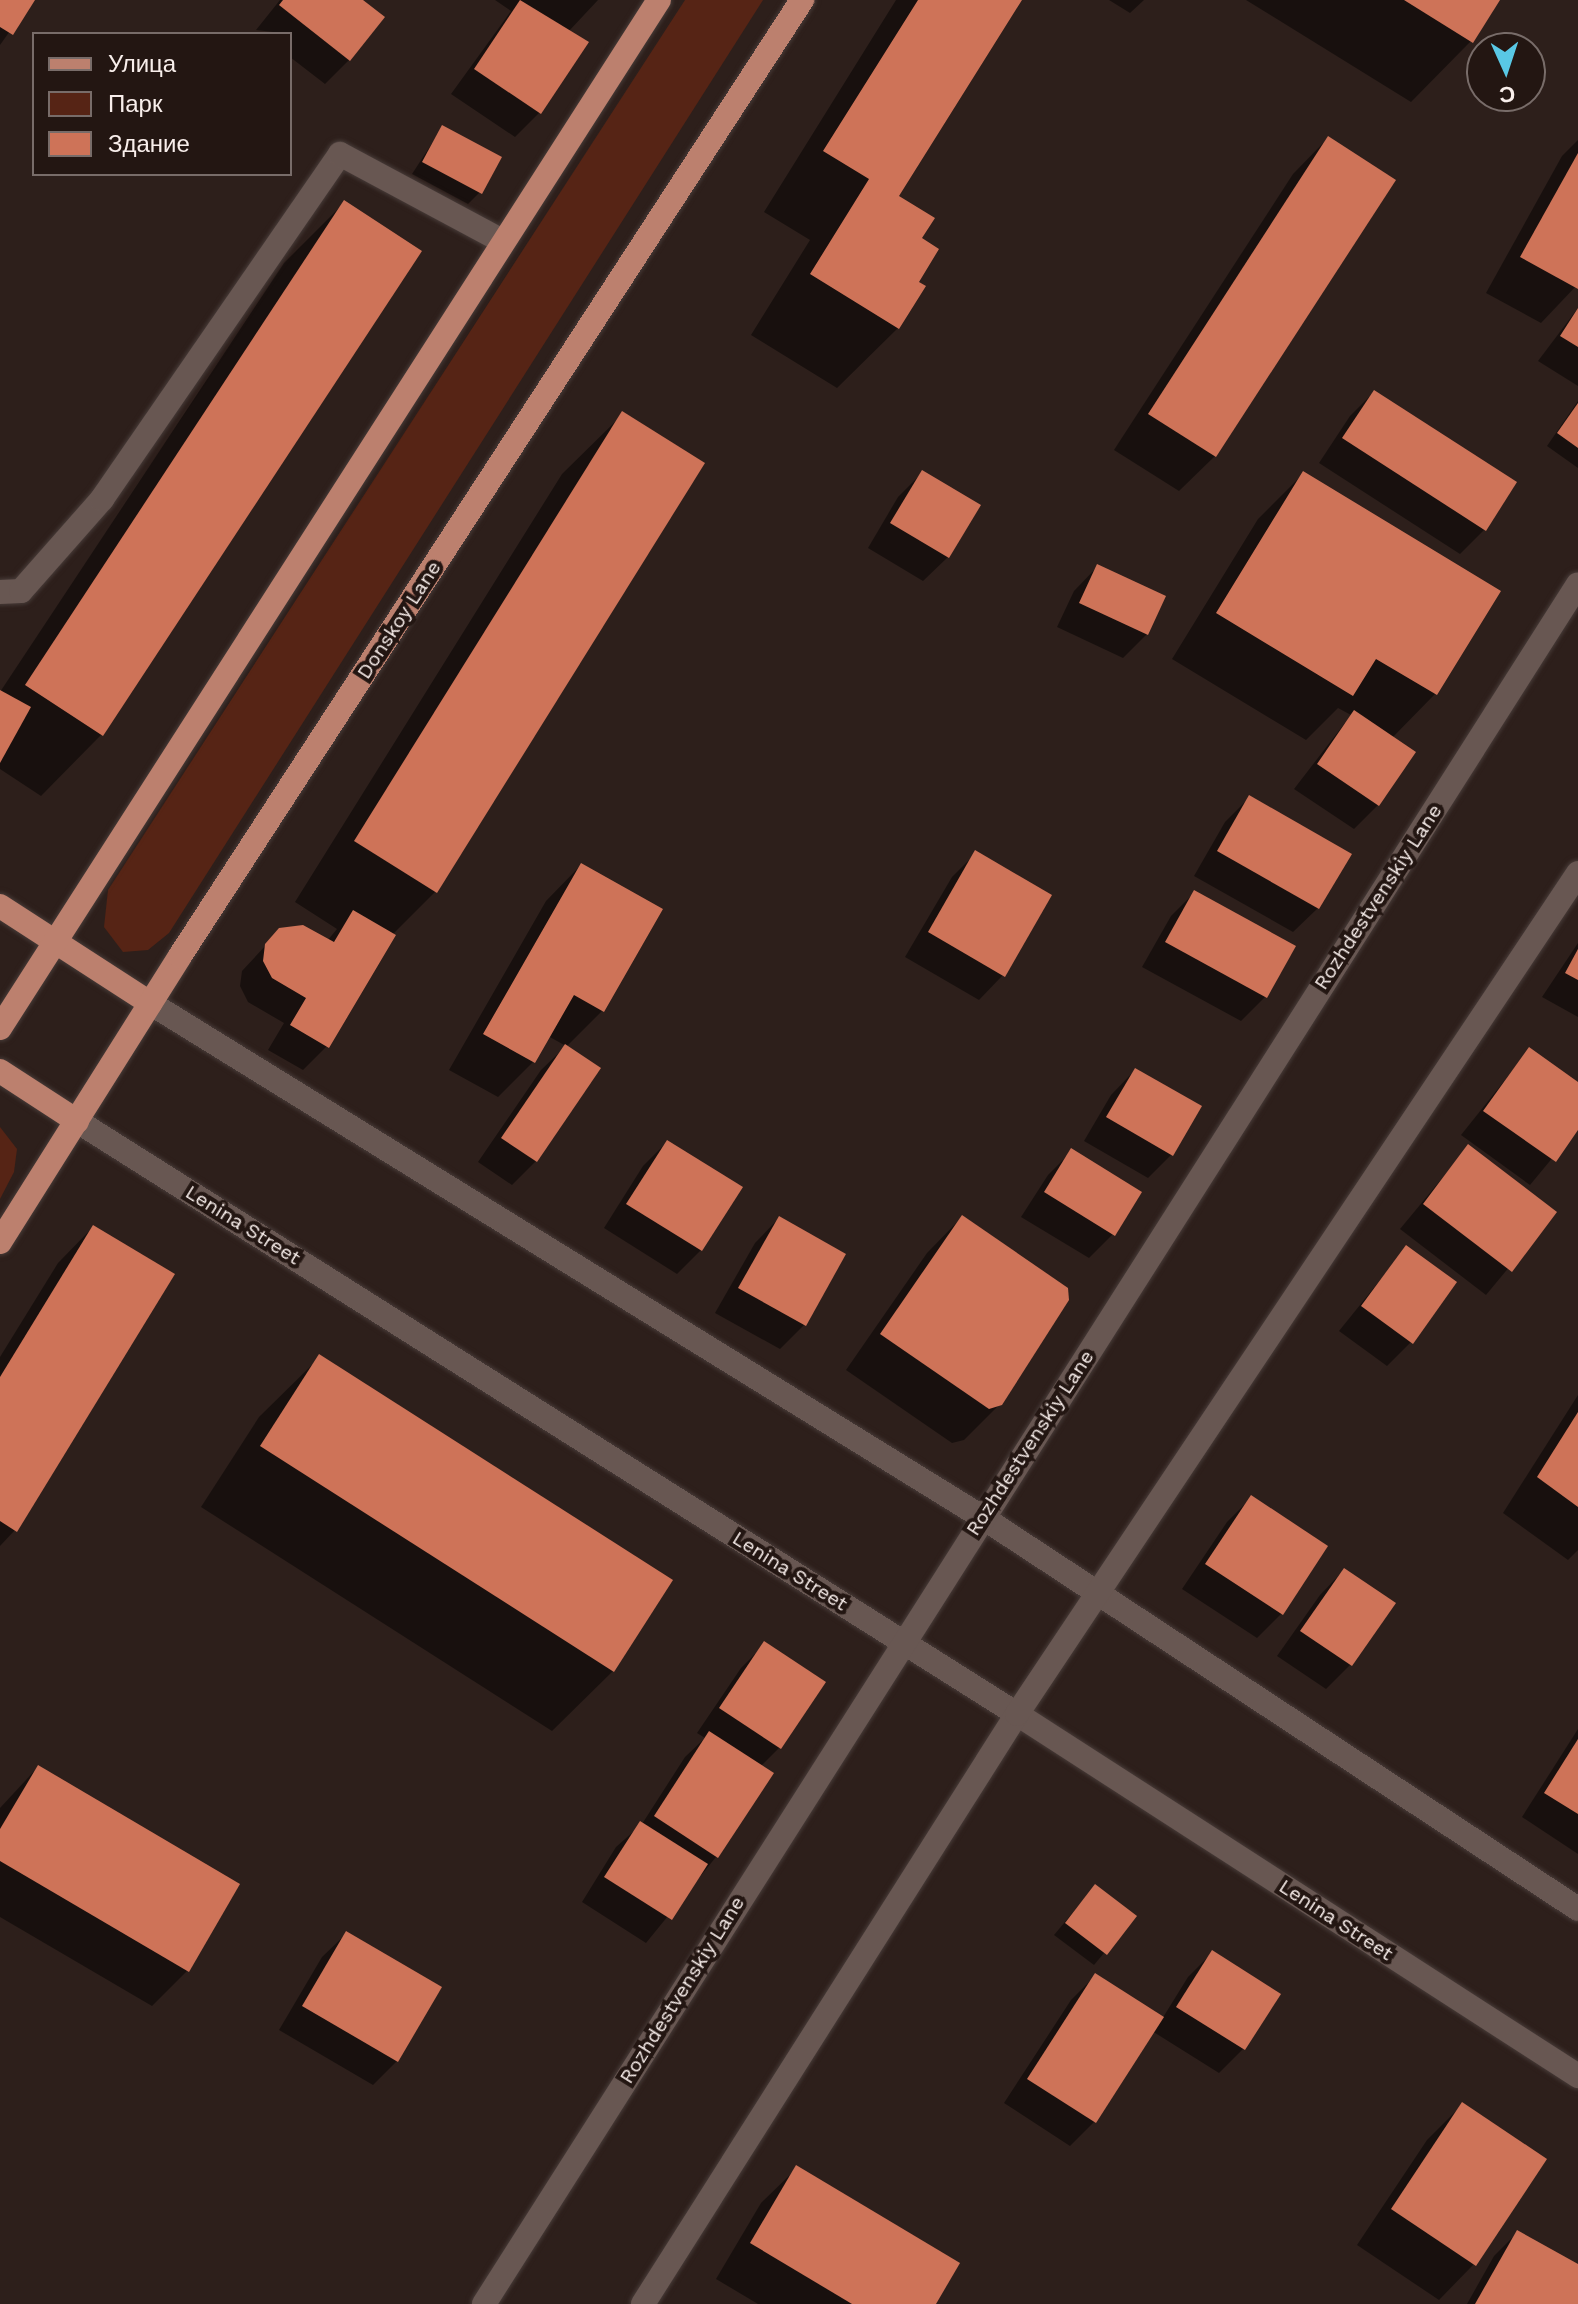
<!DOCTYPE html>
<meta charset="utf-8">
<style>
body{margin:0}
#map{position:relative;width:1578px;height:2304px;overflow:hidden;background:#2d1f1b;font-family:"Work Sans",sans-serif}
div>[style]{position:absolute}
.green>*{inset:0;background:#562415}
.shadow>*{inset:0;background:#0007}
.building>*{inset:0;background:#ce7358}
.roads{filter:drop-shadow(0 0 2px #473b38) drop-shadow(0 0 2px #473b38)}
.minor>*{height:24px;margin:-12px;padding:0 12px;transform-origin:12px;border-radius:12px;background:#685752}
.major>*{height:24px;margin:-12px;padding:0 12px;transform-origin:12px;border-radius:12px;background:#bc806e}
span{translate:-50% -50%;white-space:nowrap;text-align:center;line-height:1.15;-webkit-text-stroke:8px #231612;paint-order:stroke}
.street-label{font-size:20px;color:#f8eeeb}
.legend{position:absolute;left:32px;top:32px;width:260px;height:144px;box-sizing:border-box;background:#231612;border:2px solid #786c69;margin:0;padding:10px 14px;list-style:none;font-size:24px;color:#f8eeeb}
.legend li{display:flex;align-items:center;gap:16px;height:40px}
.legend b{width:40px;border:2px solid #786c69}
.north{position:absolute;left:1466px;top:32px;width:80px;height:80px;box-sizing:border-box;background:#231612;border:2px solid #786c69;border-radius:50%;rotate:177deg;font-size:22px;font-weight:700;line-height:32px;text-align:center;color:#f8eeeb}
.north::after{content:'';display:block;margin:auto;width:28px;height:36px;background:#59c8e5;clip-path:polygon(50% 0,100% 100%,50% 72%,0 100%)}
</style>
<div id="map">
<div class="green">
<i style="clip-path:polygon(685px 0,763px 0,169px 933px,148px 950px,123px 952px,104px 927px,108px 890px)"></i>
<i style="clip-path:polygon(0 1127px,17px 1149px,14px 1172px,0 1199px)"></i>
</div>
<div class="shadow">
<i style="clip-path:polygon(0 0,32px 0,0 45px)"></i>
<i style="clip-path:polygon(280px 0,360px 0,349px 60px,325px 84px,290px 57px,290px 34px,256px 30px)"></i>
<i style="clip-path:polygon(495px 0,598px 0,569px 31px,586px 43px,539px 113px,515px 137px,451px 94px,511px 11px)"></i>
<i style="clip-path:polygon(896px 0,1020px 0,897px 197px,916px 283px,898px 328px,837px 388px,751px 335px,810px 240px,764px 212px)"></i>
<i style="clip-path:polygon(1109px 0,1144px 0,1130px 13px)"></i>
<i style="clip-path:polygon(1246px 0,1498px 0,1471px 41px,1411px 102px)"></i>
<i style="clip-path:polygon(442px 128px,480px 192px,468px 204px,412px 174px)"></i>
<i style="clip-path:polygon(1328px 138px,1215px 456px,1179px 491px,1114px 450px,1293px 174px)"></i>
<i style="clip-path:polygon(1578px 140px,1578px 284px,1541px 323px,1486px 293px,1562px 156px)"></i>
<i style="clip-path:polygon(344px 203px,419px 251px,101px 735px,41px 796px,0 769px,0 692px,284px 263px)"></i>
<i style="clip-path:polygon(1578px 308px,1578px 386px,1538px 361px)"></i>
<i style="clip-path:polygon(1374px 392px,1484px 530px,1460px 554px,1319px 463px,1350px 416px)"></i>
<i style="clip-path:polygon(1578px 401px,1578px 468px,1547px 446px)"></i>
<i style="clip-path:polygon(623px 414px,435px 892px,392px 935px,327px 1046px,303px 1070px,268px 1050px,284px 1023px,248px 1002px,240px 986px,242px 971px,280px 930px,327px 941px,337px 929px,295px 902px,562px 474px)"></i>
<i style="clip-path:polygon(923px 472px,948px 557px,923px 581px,868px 548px,898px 497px)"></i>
<i style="clip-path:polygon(1303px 474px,1435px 694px,1392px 738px,1378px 805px,1354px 829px,1294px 789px,1351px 715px,1338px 708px,1306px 740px,1172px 659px,1258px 519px)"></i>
<i style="clip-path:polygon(1098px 566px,1147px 634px,1123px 658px,1057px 627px,1074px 591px)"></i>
<i style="clip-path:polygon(1249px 798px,1318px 908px,1293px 932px,1194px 876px,1225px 822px)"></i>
<i style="clip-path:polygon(976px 853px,1003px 975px,979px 1000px,905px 957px,952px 877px)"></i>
<i style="clip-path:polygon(581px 865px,602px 1011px,566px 1047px,536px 1161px,512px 1185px,478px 1162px,541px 1070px,566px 1046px,548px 1036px,533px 1062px,498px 1097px,449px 1070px,546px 901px)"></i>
<i style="clip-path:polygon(1195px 892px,1293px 947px,1265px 997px,1241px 1021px,1142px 967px,1171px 916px)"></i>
<i style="clip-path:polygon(1578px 943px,1578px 1017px,1542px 997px)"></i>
<i style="clip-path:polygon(1529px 1050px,1578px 1085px,1578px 1127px,1530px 1185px,1461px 1135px)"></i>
<i style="clip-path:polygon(1135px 1070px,1172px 1154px,1148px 1178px,1084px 1141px,1111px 1095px)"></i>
<i style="clip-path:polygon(667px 1142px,701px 1250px,677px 1274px,604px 1228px,643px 1166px)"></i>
<i style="clip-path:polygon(1468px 1147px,1554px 1213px,1486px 1295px,1400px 1229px)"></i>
<i style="clip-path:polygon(1072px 1151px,1113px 1234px,1089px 1258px,1021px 1217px,1048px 1175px)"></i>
<i style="clip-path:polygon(962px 1217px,1000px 1404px,964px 1440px,952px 1443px,846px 1370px,927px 1253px)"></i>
<i style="clip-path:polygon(779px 1218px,804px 1325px,780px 1349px,715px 1313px,755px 1243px)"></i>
<i style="clip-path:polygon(93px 1227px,15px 1530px,0 1546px,0 1357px,58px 1263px)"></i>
<i style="clip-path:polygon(1406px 1248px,1411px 1342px,1387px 1366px,1339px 1331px)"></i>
<i style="clip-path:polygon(320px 1357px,613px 1671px,552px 1731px,201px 1507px,259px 1417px)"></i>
<i style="clip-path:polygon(1578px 1395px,1578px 1550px,1568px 1560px,1503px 1513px)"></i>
<i style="clip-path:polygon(1251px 1498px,1325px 1546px,1281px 1614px,1257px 1638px,1182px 1589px,1227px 1522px)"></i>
<i style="clip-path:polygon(1344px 1570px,1393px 1604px,1350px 1665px,1326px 1689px,1277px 1656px,1320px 1595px)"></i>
<i style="clip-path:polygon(765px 1644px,779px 1748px,760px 1767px,716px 1857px,646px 1943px,582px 1902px,616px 1847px,642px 1824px,685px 1757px,705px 1738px,697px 1733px,741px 1668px)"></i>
<i style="clip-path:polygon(1578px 1729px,1578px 1854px,1522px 1817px)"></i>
<i style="clip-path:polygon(38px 1767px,187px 1971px,152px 2006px,0 1917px,0 1808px)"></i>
<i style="clip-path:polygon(1095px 1886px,1134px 1917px,1094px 1965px,1054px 1935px)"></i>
<i style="clip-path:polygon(347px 1933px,397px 2061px,373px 2085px,279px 2030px,322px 1957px)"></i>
<i style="clip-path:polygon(1212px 1953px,1278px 1995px,1243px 2049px,1219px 2073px,1152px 2031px,1094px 2122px,1070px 2146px,1004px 2103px,1071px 2000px,1095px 1976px,1162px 2019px,1188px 1977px)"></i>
<i style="clip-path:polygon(1462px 2105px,1474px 2264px,1439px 2300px,1357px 2245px,1427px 2140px)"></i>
<i style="clip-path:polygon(797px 2168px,933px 2304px,758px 2304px,716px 2279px,761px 2203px)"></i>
<i style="clip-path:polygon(1518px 2232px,1578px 2266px,1578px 2304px,1467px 2304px,1494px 2256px)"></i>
</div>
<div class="building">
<i style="clip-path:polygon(0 0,35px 0,13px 35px,0 27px)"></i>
<i style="clip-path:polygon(283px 0,363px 0,385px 17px,350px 61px,279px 5px)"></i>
<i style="clip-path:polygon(520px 0,589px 42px,541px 114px,474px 69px)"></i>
<i style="clip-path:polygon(918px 0,1022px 0,899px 196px,935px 218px,922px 238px,939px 249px,919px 282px,926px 286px,899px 329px,810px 274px,869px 179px,823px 151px)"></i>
<i style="clip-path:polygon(1404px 0,1500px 0,1473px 43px)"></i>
<i style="clip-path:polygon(442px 125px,502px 157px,482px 194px,422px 162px)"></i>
<i style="clip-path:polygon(1328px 136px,1396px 180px,1216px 457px,1148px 414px)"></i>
<i style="clip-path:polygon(1578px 153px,1578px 289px,1520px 257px)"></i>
<i style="clip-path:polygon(344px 200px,422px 251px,103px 736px,25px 685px)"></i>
<i style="clip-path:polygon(1578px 308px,1578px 347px,1560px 336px)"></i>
<i style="clip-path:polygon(1374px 390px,1517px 482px,1486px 531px,1342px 438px)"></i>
<i style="clip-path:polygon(1578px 403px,1578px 448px,1557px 433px)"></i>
<i style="clip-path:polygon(622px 411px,705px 463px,437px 893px,354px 841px)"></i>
<i style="clip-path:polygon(922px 470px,981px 505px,949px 558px,890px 523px)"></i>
<i style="clip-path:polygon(1303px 471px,1501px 591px,1437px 695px,1376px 659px,1353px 696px,1216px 613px)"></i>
<i style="clip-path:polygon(1097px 564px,1166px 596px,1148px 635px,1079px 603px)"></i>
<i style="clip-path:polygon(0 690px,31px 707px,0 763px)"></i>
<i style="clip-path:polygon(1354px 710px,1416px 752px,1379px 806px,1317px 764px)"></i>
<i style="clip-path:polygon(1249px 795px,1352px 854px,1319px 909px,1217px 851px)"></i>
<i style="clip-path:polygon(975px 850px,1052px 895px,1005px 977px,928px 932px)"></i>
<i style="clip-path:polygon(581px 863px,663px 909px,604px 1012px,574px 995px,535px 1063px,483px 1034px)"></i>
<i style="clip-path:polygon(1194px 890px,1296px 946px,1267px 998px,1165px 942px)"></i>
<i style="clip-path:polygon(353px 910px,396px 935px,329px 1048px,290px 1025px,306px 998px,272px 978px,263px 961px,265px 944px,279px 928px,303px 925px,334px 942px)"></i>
<i style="clip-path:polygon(1578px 949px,1578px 980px,1565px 973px)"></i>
<i style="clip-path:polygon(565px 1044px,601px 1068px,537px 1162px,501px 1138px)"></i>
<i style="clip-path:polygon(1529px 1047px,1578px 1082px,1578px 1130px,1556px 1162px,1483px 1111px)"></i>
<i style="clip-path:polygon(1135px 1068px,1202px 1106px,1173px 1156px,1106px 1117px)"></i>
<i style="clip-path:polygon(667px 1140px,743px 1187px,702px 1251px,626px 1204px)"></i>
<i style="clip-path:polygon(1468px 1144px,1557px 1212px,1512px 1272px,1423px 1204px)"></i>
<i style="clip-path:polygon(1071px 1148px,1142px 1192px,1115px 1236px,1044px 1192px)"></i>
<i style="clip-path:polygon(962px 1215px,1068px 1288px,1069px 1300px,1002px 1405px,989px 1409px,880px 1334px)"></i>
<i style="clip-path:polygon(779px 1216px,846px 1254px,806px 1326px,738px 1288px)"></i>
<i style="clip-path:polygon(93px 1225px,175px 1274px,17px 1532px,0 1521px,0 1377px)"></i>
<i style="clip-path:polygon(1406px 1245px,1457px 1282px,1413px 1344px,1361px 1306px)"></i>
<i style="clip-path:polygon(319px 1354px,673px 1580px,614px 1672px,260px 1446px)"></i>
<i style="clip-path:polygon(1578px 1412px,1578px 1507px,1537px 1477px)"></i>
<i style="clip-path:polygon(1251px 1495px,1328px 1546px,1283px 1615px,1205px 1564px)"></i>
<i style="clip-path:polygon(1344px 1568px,1396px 1603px,1352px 1666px,1300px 1631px)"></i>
<i style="clip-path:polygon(764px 1641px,826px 1682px,781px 1749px,719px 1708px)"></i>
<i style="clip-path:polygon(709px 1731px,774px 1773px,718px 1858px,654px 1816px)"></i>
<i style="clip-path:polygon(1578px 1739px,1578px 1814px,1544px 1793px)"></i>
<i style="clip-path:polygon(38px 1765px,240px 1884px,189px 1972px,0 1861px,0 1829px)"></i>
<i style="clip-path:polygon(640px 1821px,708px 1864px,672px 1920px,604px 1877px)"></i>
<i style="clip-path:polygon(1095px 1884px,1137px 1916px,1107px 1955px,1065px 1923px)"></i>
<i style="clip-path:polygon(346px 1931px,442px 1987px,398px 2062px,302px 2006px)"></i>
<i style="clip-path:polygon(1212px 1950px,1281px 1994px,1245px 2050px,1176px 2007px)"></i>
<i style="clip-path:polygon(1095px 1973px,1164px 2017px,1096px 2123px,1027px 2079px)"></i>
<i style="clip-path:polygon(1462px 2102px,1547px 2159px,1476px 2266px,1391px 2209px)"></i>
<i style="clip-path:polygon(796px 2165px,960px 2263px,936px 2304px,852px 2304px,750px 2243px)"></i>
<i style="clip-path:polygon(1517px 2230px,1578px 2264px,1578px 2304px,1475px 2304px)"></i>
</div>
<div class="roads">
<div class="minor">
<i style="left:0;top:592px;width:21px;rotate:-3deg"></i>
<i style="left:21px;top:591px;width:123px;rotate:-48.6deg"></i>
<i style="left:102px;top:499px;width:419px;rotate:-55.4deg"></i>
<i style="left:340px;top:154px;width:184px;rotate:28.2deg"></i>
<i style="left:150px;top:1003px;width:978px;rotate:31.71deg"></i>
<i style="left:982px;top:1517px;width:713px;rotate:33.33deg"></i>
<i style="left:77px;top:1121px;width:1111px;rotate:32.25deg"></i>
<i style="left:1017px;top:1714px;width:668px;rotate:32.83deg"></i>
<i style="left:484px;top:2304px;width:2038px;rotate:-57.54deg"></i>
<i style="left:643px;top:2304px;width:699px;rotate:-57.63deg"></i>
<i style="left:1017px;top:1714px;width:1011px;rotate:-56.29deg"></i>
</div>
<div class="major">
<i style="left:0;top:906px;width:179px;rotate:32.9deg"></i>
<i style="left:0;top:1028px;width:1221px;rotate:-57.34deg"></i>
<i style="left:0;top:1071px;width:92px;rotate:33deg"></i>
<i style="left:0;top:1242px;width:338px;rotate:-57.8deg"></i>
<i style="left:180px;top:956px;width:1141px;rotate:-56.95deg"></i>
</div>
</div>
<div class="street-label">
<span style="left:399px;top:620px;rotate:-57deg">Donskoy Lane</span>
<span style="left:1378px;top:897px;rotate:-57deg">Rozhdestvenskiy Lane</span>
<span style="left:243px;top:1225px;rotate:32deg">Lenina Street</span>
<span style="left:1030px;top:1443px;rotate:-57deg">Rozhdestvenskiy Lane</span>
<span style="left:790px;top:1571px;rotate:32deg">Lenina Street</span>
<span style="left:1336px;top:1920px;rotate:33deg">Lenina Street</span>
<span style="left:682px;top:1990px;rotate:-58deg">Rozhdestvenskiy Lane</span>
</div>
<ul class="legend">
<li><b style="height:10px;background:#bc806e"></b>Улица</li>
<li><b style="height:22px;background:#562415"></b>Парк</li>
<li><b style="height:22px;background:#ce7358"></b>Здание</li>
</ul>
<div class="north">С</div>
</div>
